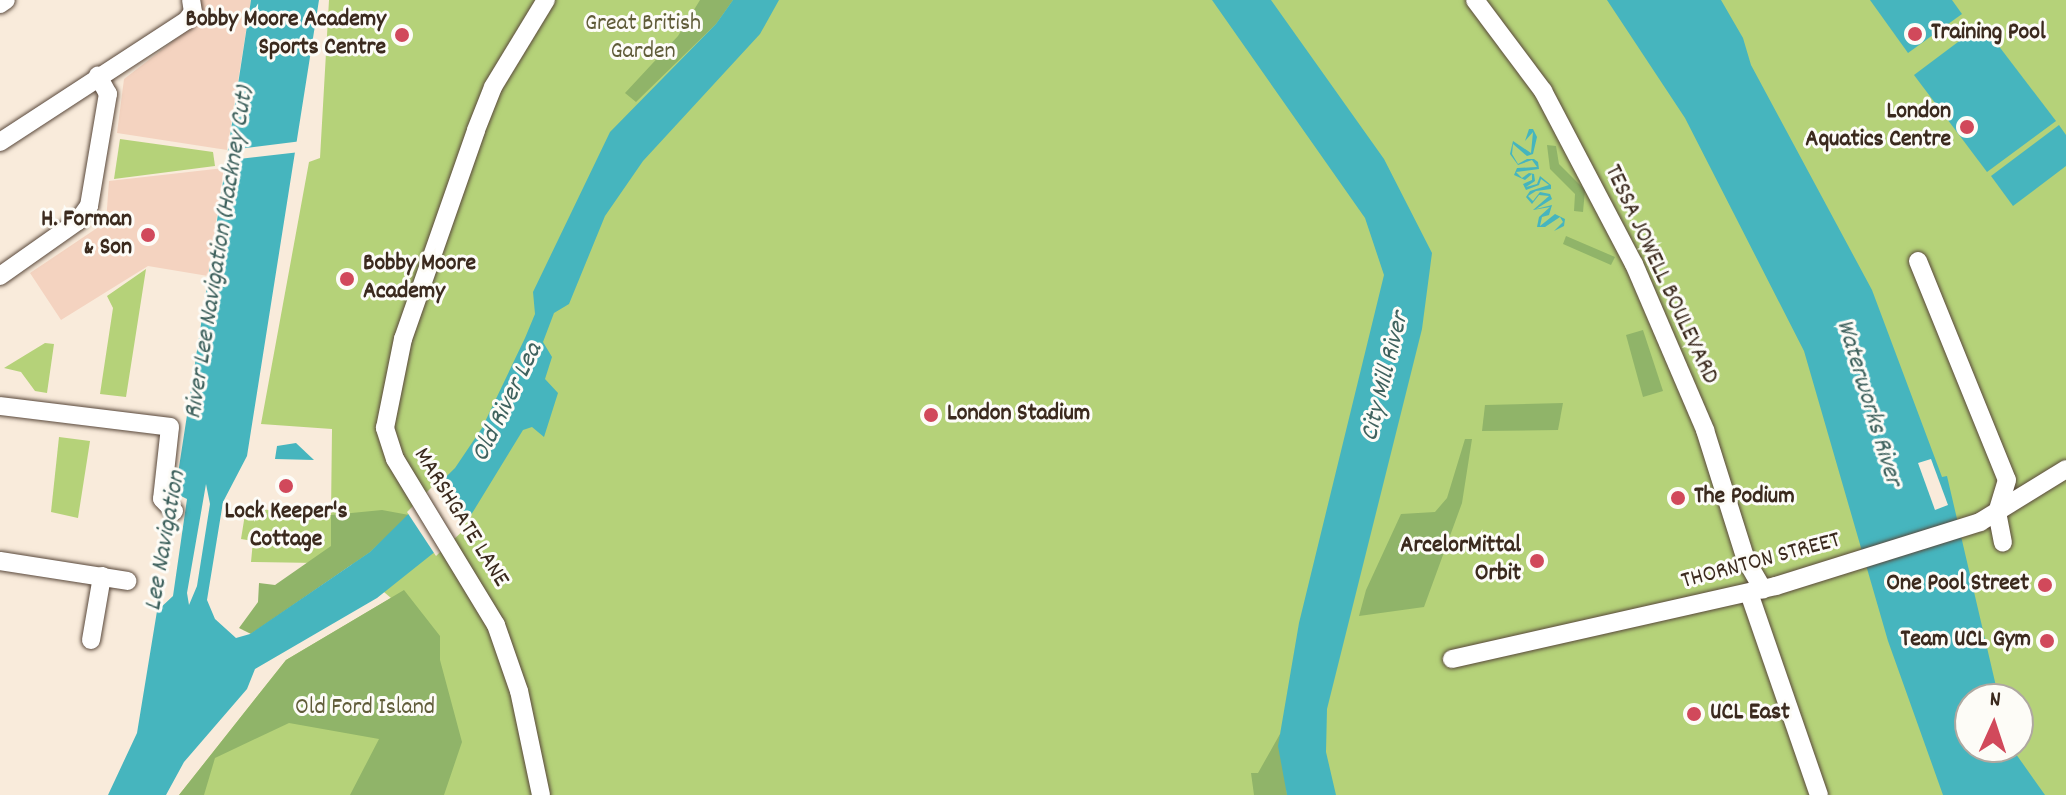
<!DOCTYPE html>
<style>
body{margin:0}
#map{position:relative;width:2066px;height:795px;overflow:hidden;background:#f9ebdb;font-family:Dekko,sans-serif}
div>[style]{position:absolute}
.built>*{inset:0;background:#f4d3c0}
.green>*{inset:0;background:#b5d279}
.forest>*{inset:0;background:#90b469}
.water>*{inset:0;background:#46b5be}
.pier>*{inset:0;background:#f9ebdb}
.roads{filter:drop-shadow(0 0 2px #58473a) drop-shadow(0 0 2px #58473a)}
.minor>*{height:18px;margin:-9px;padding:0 9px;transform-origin:9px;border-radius:9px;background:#fff}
.dots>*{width:22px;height:22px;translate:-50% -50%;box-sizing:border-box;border:4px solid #fdfcf7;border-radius:50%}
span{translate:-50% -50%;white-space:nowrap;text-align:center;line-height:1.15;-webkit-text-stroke:6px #fdfcf7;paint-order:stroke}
.poi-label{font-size:24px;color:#3b2a1e;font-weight:700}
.right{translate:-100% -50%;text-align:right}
.left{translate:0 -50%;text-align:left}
.park-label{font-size:24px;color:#605c39}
.street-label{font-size:24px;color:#3b2a1e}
.water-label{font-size:26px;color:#3f625e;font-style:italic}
.north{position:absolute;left:1954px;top:683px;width:80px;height:80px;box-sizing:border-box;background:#fdfcf7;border:2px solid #afa8a0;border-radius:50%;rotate:3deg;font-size:22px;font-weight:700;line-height:32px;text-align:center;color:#3b2a1e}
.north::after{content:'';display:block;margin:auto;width:28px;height:36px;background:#d1495b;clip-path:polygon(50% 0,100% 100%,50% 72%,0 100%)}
</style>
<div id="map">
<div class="built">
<i style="clip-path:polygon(200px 0,251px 0,227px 150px,117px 133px,124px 79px,202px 19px)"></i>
<i style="clip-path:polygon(224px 168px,208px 276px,148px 266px,61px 320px,30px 273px,106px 222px,109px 181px)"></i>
</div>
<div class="green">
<i style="clip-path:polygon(evenodd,329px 0,2066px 0,2066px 795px,179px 795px,286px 660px,391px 598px,351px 564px,332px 578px,317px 563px,251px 562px,253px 541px,241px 539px,246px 508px,331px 515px,332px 429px,261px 424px,309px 162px,320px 158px,329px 0,1970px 699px,2018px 699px,2018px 747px,1970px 747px,1970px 699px)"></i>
<i style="clip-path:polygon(120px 139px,213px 152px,215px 166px,114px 179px)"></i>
<i style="clip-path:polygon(146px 269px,126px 397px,100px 394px,113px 308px,107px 296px)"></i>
<i style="clip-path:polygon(45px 343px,54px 344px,47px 393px,35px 391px,21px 372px,4px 368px)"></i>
<i style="clip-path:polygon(59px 437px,90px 441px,78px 518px,51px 512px)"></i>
</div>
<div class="forest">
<i style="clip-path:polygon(700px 0,733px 0,716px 24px,636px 102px,625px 93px,678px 36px)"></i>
<i style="clip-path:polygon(1547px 145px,1556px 146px,1559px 164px,1585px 190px,1583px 212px,1574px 211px,1575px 194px,1550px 169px)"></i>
<i style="clip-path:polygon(1566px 236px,1615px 257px,1611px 265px,1563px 244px)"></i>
<i style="clip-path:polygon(1643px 330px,1663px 391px,1643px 397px,1626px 335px)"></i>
<i style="clip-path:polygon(1563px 403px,1558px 430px,1482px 431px,1485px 405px)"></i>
<i style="clip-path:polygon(1465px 439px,1472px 439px,1462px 503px,1424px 607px,1359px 616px,1366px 590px,1401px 514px,1435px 512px,1447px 498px)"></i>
<i style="clip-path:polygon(382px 510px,409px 515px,370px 552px,251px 634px,239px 628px,258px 602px,259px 583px,275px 585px,331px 546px,331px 515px)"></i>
<i style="clip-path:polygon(404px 590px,440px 636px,440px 660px,462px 742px,444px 795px,350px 795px,379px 739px,289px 723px,215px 758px,204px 795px,179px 795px,286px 660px)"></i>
<i style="clip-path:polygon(1280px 734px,1287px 795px,1254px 795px,1251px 773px,1258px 773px)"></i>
</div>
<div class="water">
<i style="clip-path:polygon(evenodd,251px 0,319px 0,247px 456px,223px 502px,207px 600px,215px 619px,236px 638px,250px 634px,370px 552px,455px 468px,482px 428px,525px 338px,535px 314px,533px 292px,610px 132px,716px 24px,733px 0,779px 0,760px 34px,643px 161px,605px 216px,569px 304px,554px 313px,543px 342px,552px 357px,545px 379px,558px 393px,544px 437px,532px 427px,523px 430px,471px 515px,441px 547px,377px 598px,255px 669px,247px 689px,184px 762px,166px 795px,108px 795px,137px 733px,157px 611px,173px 596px,187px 499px,175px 493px,251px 0,206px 484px,210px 504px,197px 586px,189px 605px,187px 593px,206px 484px)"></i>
<i style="clip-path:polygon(1212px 0,1271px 0,1384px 159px,1432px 253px,1422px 329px,1327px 709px,1326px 752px,1336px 795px,1287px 795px,1278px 746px,1299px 623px,1384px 275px,1365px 218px)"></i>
<i style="clip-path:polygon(1607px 0,1721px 0,1743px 38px,1751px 65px,1872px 290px,1942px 477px,1947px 476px,1999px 699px,1970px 699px,1970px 747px,2011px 747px,2045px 795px,1943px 795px,1888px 641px,1804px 351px,1685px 118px)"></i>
<i style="clip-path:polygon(1870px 0,1952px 0,1962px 14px,1908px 53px)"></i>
<i style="clip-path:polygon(1982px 24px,2056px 121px,1987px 172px,1914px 75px)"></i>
<i style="clip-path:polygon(2059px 125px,2066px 135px,2066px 166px,2013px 206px,1991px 176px)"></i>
<i style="clip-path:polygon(1529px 129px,1533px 129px,1537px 137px,1533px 154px,1527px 156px,1513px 144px,1512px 154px,1518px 164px,1527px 159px,1534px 159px,1538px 162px,1539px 169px,1516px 172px,1522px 178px,1529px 173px,1534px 174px,1535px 181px,1526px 187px,1537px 184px,1540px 176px,1551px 185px,1551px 189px,1536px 191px,1528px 196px,1533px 201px,1540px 192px,1550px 194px,1552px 199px,1536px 209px,1552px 205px,1549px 215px,1542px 217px,1540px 226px,1555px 214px,1565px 219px,1564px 226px,1554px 231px,1563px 222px,1560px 217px,1545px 227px,1537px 227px,1539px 217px,1550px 207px,1533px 210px,1549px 196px,1539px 195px,1532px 204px,1526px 197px,1530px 191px,1549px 185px,1541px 179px,1539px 185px,1526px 190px,1523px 184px,1532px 180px,1532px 174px,1525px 180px,1514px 175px,1517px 168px,1537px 167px,1532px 160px,1518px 165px,1510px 154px,1513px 141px,1531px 153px,1533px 132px,1525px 141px)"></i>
<i style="clip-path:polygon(296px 443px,314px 460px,275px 459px,277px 446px)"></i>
</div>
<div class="pier">
<i style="clip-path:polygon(302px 141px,300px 152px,222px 161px,223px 151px)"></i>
<i style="clip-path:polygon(1931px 459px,1948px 505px,1935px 510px,1918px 463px)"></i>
<i style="clip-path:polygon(438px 481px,467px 527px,436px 556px,407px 512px)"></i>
</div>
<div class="roads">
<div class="minor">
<i style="left:1475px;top:0;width:114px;rotate:53.2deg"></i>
<i style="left:1543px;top:91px;width:195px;rotate:62.3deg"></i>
<i style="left:1634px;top:264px;width:181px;rotate:66.8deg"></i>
<i style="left:1705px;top:430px;width:136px;rotate:72.5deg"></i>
<i style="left:1746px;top:560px;width:34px;rotate:60deg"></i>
<i style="left:0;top:4px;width:7px;rotate:-34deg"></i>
<i style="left:0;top:142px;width:223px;rotate:-33.1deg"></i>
<i style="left:187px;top:20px;width:10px;rotate:-53deg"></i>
<i style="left:193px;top:12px;width:12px;rotate:-99deg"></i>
<i style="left:1918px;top:261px;width:236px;rotate:67.9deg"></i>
<i style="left:2007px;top:480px;width:34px;rotate:107deg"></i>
<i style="left:1997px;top:512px;width:31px;rotate:79deg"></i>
<i style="left:0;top:276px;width:95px;rotate:-35.2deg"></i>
<i style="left:78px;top:221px;width:19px;rotate:-54deg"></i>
<i style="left:89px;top:206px;width:114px;rotate:-80.4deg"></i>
<i style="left:108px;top:94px;width:21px;rotate:-119deg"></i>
<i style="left:0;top:406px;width:171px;rotate:7deg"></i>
<i style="left:170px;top:427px;width:72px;rotate:96.3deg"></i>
<i style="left:162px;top:499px;width:17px;rotate:45deg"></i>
<i style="left:0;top:561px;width:129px;rotate:8.9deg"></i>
<i style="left:1749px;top:593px;width:214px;rotate:70.9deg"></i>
<i style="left:91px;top:640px;width:65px;rotate:-80.2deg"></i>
<i style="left:1452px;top:659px;width:332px;rotate:-12.7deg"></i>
<i style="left:1776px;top:586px;width:214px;rotate:-17.4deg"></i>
<i style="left:1980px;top:522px;width:101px;rotate:-31.6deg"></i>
<i style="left:541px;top:795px;width:106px;rotate:-101.9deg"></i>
<i style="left:519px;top:691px;width:70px;rotate:-109.2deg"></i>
<i style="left:496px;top:625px;width:194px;rotate:-121.3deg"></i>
<i style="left:395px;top:459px;width:33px;rotate:-108deg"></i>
<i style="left:385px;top:428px;width:91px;rotate:-78.6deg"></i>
<i style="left:403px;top:339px;width:221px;rotate:-70.7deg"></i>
<i style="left:476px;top:130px;width:46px;rotate:-68.4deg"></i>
<i style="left:493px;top:87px;width:102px;rotate:-58.7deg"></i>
</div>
</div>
<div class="dots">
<i style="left:1915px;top:34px;background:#d1495b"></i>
<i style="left:402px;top:35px;background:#d1495b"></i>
<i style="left:1967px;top:127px;background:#d1495b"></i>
<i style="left:148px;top:235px;background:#d1495b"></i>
<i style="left:347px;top:279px;background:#d1495b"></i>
<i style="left:931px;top:415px;background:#d1495b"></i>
<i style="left:286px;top:486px;background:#d1495b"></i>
<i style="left:1678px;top:498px;background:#d1495b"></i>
<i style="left:1537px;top:561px;background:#d1495b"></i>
<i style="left:2045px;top:585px;background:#d1495b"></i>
<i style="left:2047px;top:641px;background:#d1495b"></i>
<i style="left:1694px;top:714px;background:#d1495b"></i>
</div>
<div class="poi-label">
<span class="right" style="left:386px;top:35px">Bobby Moore Academy<br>Sports Centre</span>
<span class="left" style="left:1931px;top:34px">Training Pool</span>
<span class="right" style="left:1951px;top:127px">London<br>Aquatics Centre</span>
<span class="right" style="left:132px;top:235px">H. Forman<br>&amp; Son</span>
<span class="left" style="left:363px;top:279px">Bobby Moore<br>Academy</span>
<span class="left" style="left:947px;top:415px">London Stadium</span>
<span class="left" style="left:1694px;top:498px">The Podium</span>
<span style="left:286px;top:527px">Lock Keeper's<br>Cottage</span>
<span class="right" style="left:1521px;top:561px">ArcelorMittal<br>Orbit</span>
<span class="right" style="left:2029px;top:585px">One Pool Street</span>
<span class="right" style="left:2031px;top:641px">Team UCL Gym</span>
<span class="left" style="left:1710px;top:714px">UCL East</span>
</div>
<div class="park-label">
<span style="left:643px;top:39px">Great British<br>Garden</span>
<span style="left:365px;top:709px">Old Ford Island</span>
</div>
<div class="street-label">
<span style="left:1660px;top:275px;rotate:65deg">TESSA JOWELL BOULEVARD</span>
<span style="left:460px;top:518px;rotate:58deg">MARSHGATE LANE</span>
<span style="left:1761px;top:562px;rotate:-15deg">THORNTON STREET</span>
</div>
<div class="water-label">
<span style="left:220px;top:253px;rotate:-81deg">River Lee Navigation (Hackney Cut)</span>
<span style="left:1386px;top:377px;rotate:-76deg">City Mill River</span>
<span style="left:508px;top:403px;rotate:-64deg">Old River Lea</span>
<span style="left:1868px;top:403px;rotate:73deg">Waterworks River</span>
<span style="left:166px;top:541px;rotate:-80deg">Lee Navigation</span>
</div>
<div class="north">N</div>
</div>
